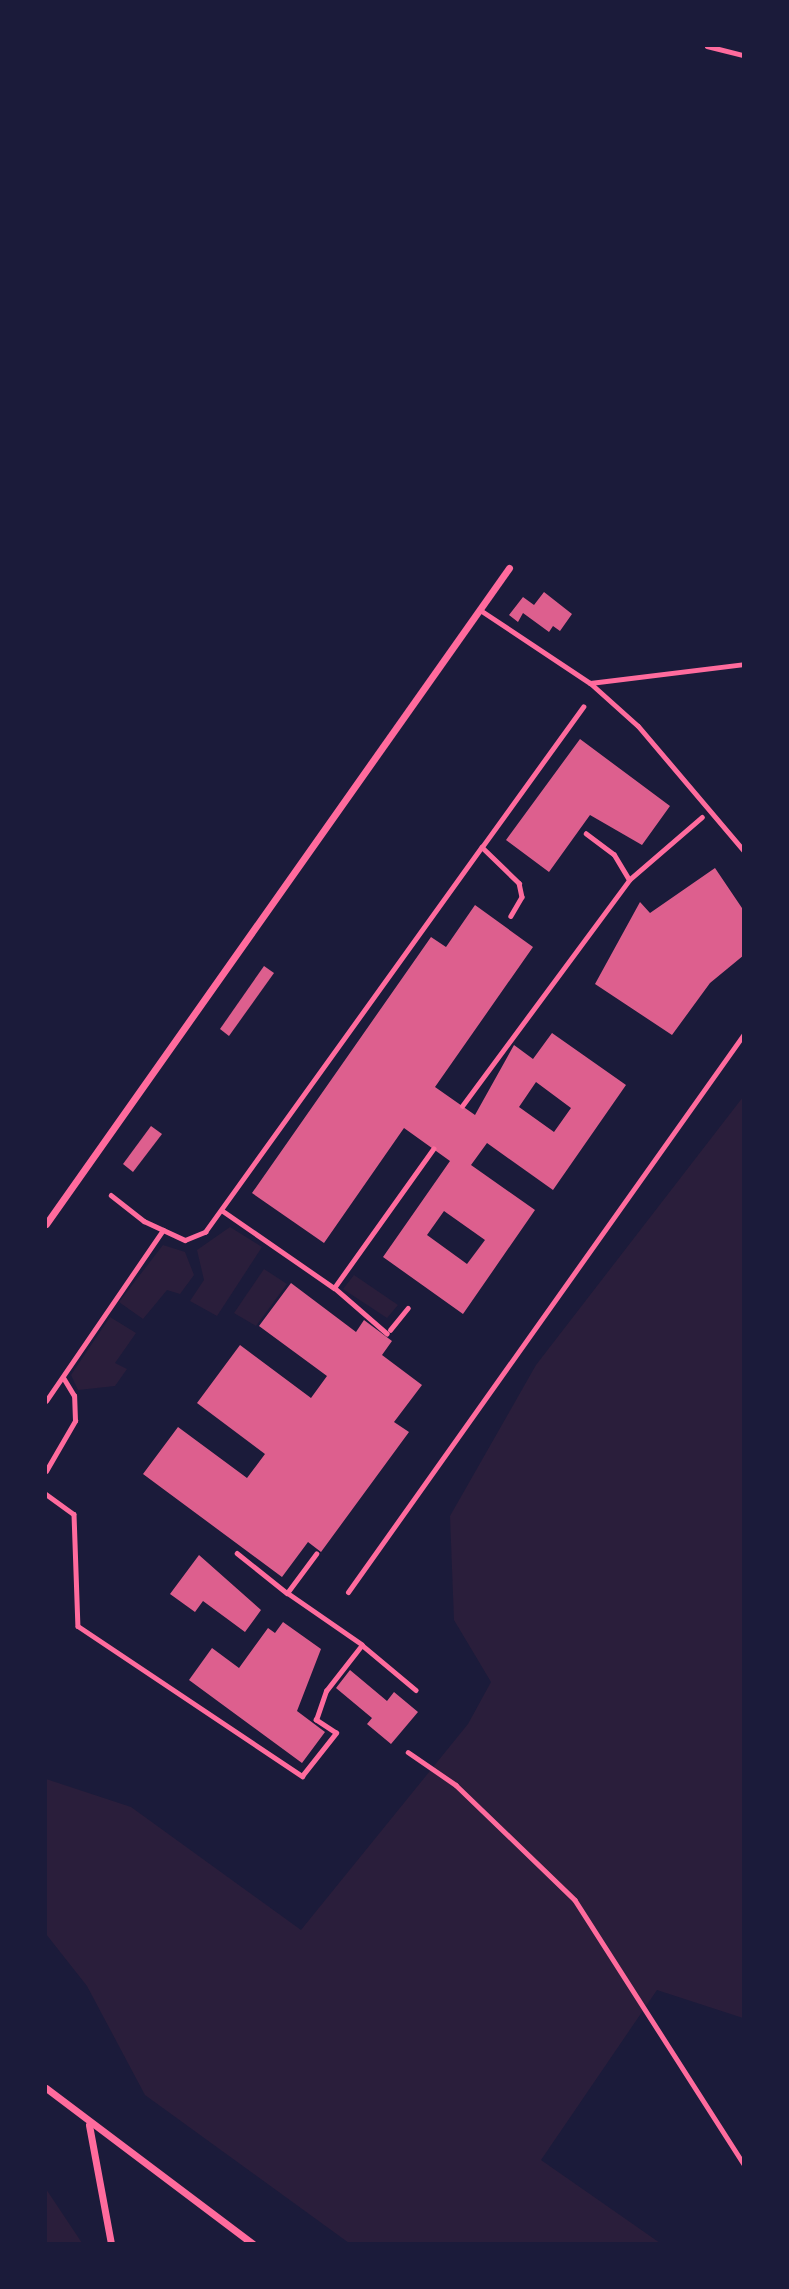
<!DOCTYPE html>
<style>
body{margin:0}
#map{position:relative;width:789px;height:2289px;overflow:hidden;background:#1b1b3a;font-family:Merriweather,serif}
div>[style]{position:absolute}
.green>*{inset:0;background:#2a1e3b}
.building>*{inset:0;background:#dd5f8e}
.path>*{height:4.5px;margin:-2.25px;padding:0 2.25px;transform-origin:2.25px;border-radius:2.25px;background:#ff6b9d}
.service>*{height:5px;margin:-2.5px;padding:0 2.5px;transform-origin:2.5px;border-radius:2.5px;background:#ff6b9d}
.minor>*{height:7px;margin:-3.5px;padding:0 3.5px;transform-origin:3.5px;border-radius:3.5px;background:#ff6b9d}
span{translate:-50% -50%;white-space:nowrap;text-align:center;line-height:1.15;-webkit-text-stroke:7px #1b1b3a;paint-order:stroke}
.frame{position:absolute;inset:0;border:47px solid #1b1b3a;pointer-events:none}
</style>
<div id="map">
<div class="green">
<i style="clip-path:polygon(743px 1097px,743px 2018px,657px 1990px,541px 2160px,660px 2243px,349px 2243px,145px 2095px,87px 1986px,46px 1934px,46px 1779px,131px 1807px,301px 1930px,468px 1724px,491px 1682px,454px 1620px,450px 1516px,536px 1365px)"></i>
<i style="clip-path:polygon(230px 1227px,262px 1247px,217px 1316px,190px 1301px,204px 1280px,197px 1250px)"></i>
<i style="clip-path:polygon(163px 1245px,185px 1252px,194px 1275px,180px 1294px,167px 1290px,143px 1319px,119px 1302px)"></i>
<i style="clip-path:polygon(264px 1269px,287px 1284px,256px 1326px,234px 1313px)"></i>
<i style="clip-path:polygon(354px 1275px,398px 1305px,387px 1318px,343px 1289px)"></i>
<i style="clip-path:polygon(110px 1317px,136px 1333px,115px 1363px,127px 1369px,115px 1386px,78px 1390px,71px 1375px)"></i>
<i style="clip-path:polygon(46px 2189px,82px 2243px,46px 2243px)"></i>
</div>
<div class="building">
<i style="clip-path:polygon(544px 592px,572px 614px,560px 631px,553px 626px,549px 632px,523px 613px,518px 622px,509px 615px,523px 597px,534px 605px)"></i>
<i style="clip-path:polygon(580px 739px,670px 806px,642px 845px,590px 815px,549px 872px,506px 840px)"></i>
<i style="clip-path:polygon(715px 868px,744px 911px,744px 955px,710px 983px,672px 1035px,595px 984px,640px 902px,650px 913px)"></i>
<i style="clip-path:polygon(evenodd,475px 905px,533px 947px,435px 1087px,475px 1115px,514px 1045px,533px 1059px,552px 1033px,626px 1085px,553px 1190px,487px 1143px,471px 1165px,535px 1210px,463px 1314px,383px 1257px,450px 1161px,404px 1128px,324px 1243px,252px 1193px,431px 937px,446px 947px,475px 905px,536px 1082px,571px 1108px,554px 1132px,519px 1107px,536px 1082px,475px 905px,444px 1211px,485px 1240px,467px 1264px,427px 1235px,444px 1211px)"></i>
<i style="clip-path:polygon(264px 966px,274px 973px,229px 1036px,220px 1029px)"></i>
<i style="clip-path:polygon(151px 1126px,162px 1134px,133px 1172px,123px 1164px)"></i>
<i style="clip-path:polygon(291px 1283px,356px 1332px,364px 1320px,392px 1341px,382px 1355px,422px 1385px,394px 1422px,409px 1432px,321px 1552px,308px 1542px,282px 1577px,143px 1474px,178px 1427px,247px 1478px,265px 1454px,197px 1403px,240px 1345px,311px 1398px,327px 1376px,259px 1326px)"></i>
<i style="clip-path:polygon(199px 1555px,261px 1610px,245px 1632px,203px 1601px,195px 1612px,170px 1594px)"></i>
<i style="clip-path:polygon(283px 1622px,321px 1649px,297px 1711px,325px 1732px,302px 1763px,189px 1680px,212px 1648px,239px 1668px,268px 1628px,275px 1633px)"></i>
<i style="clip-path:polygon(350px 1670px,387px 1701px,394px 1692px,418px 1712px,391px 1744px,367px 1724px,372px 1718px,336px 1688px)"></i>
</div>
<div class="path">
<i style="left:707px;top:46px;width:38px;rotate:14deg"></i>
<i style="left:482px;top:847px;width:173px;rotate:-54.2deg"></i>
<i style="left:629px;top:880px;width:96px;rotate:-40.8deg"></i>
<i style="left:462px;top:1106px;width:281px;rotate:-53.5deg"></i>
<i style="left:629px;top:880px;width:29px;rotate:-121deg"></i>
<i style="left:614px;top:855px;width:35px;rotate:-143deg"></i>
<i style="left:111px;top:1195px;width:42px;rotate:38.2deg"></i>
<i style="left:144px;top:1221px;width:45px;rotate:24.9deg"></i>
<i style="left:185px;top:1240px;width:22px;rotate:-22deg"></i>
<i style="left:205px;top:1232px;width:474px;rotate:-54.3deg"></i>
<i style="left:482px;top:847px;width:52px;rotate:44.2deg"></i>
<i style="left:519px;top:883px;width:14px;rotate:78deg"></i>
<i style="left:522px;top:897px;width:22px;rotate:120deg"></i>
<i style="left:223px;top:1211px;width:135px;rotate:34.7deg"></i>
<i style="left:390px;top:1330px;width:28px;rotate:-51deg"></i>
<i style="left:387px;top:1334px;width:70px;rotate:-139deg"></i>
<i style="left:334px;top:1288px;width:171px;rotate:-54.5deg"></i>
<i style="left:46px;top:1401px;width:207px;rotate:-55.6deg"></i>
<i style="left:46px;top:1471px;width:58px;rotate:-59.9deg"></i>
<i style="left:75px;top:1421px;width:25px;rotate:-92deg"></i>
<i style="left:74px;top:1396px;width:21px;rotate:-121deg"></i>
<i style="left:46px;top:1494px;width:34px;rotate:36deg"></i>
<i style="left:74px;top:1514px;width:112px;rotate:88deg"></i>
<i style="left:78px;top:1626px;width:270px;rotate:33.8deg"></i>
<i style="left:302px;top:1776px;width:55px;rotate:-51.7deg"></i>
<i style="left:336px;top:1733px;width:24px;rotate:-147deg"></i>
<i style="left:316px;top:1720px;width:31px;rotate:-71deg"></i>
<i style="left:326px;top:1691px;width:58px;rotate:-52deg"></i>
<i style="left:362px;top:1645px;width:91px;rotate:-145.3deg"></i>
<i style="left:287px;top:1593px;width:49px;rotate:-53.4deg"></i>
<i style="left:237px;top:1553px;width:64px;rotate:38.7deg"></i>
<i style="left:362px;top:1645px;width:70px;rotate:39.8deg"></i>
<i style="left:408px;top:1752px;width:58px;rotate:34.5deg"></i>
<i style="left:456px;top:1785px;width:165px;rotate:44deg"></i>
<i style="left:575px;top:1900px;width:313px;rotate:57.4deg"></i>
</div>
<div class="service">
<i style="left:480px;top:610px;width:132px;rotate:33.6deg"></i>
<i style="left:590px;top:683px;width:64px;rotate:41.9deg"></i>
<i style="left:638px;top:726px;width:164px;rotate:49.7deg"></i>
<i style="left:590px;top:683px;width:155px;rotate:-7deg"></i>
<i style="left:348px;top:1592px;width:684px;rotate:-54.64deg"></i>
</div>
<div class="minor">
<i style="left:46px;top:1224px;width:803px;rotate:-54.79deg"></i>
<i style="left:46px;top:2088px;width:259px;rotate:37deg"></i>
<i style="left:89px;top:2125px;width:121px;rotate:79.5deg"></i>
</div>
<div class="frame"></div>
</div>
